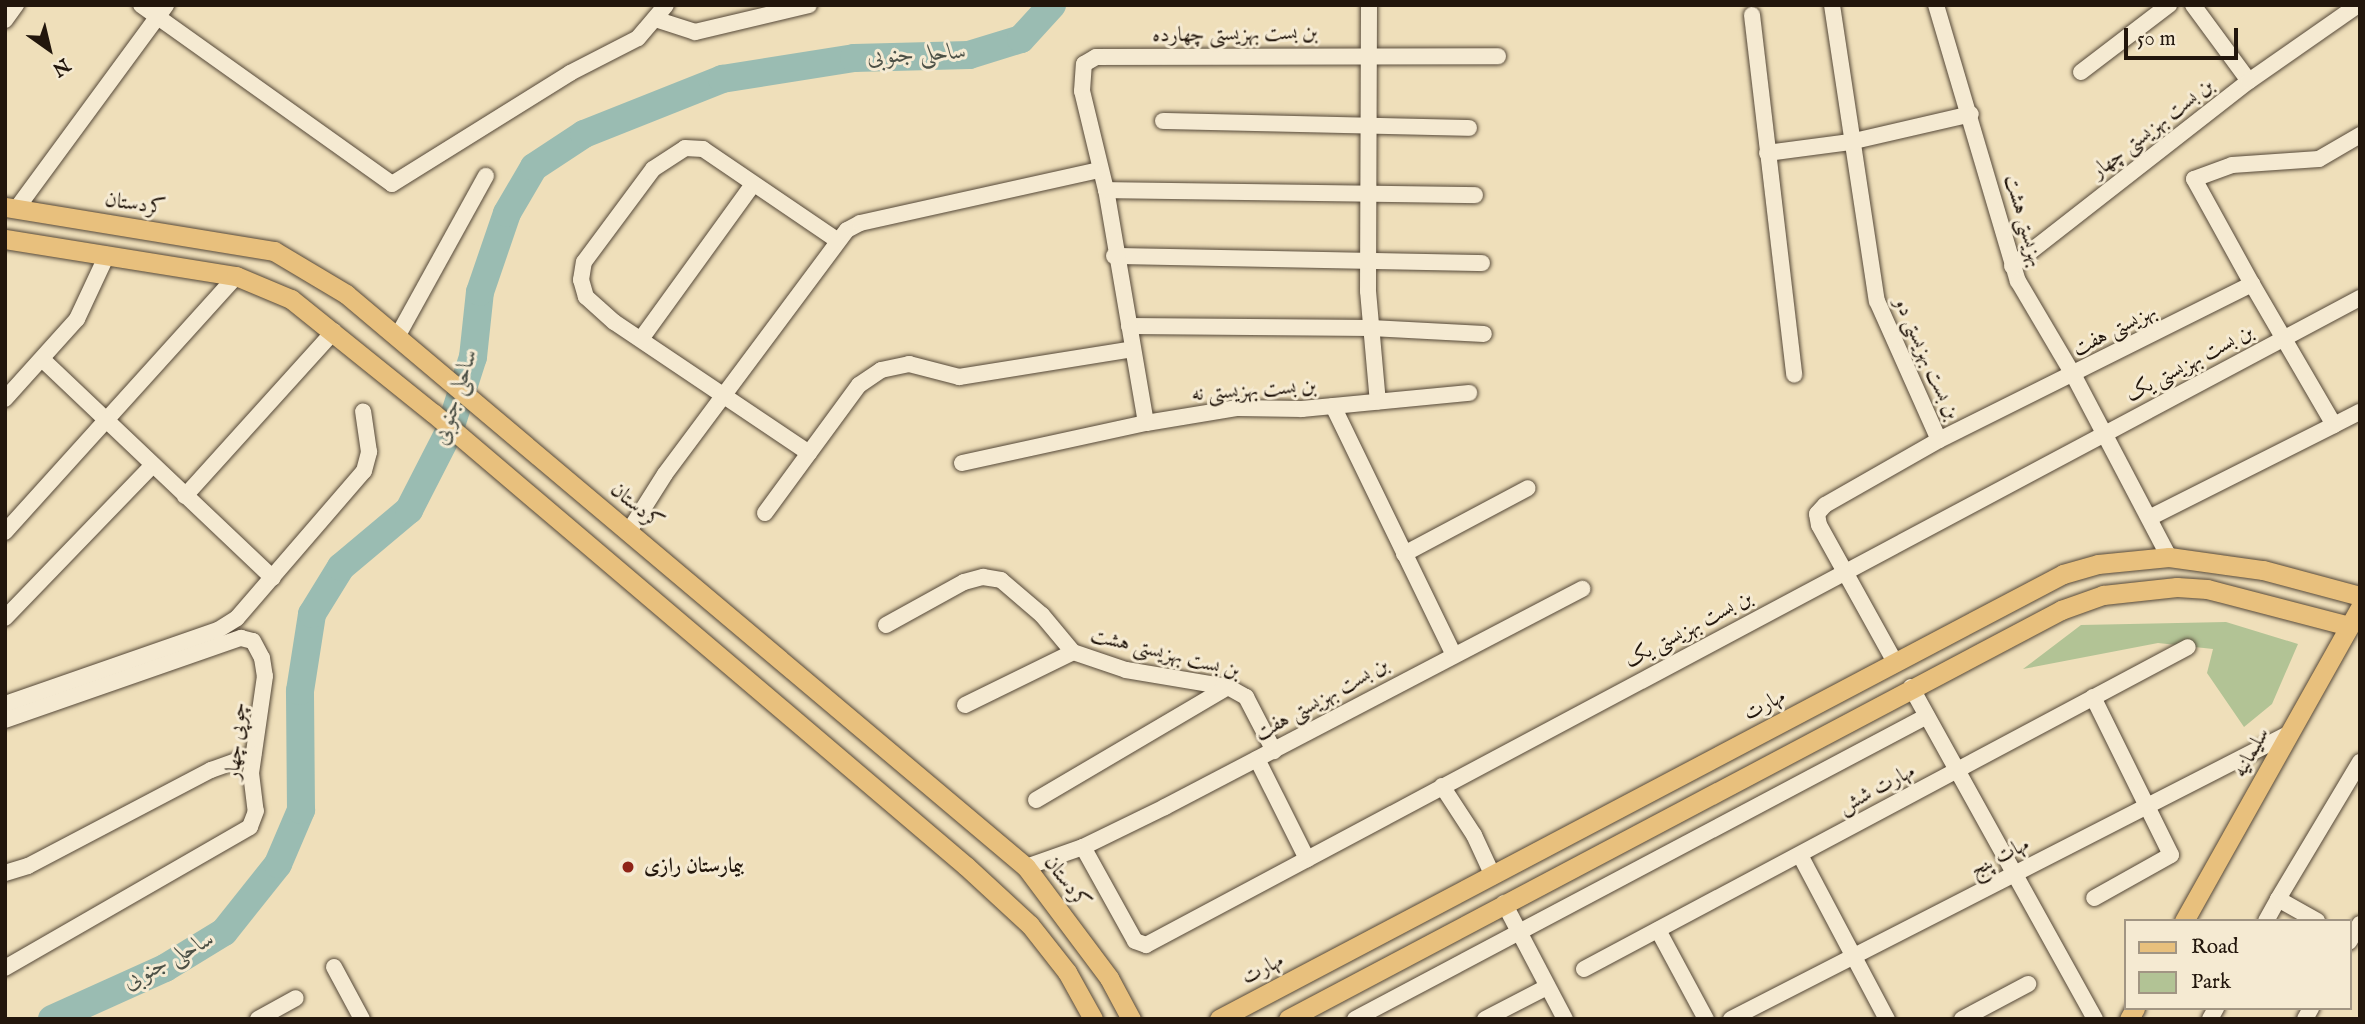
<!DOCTYPE html>
<meta charset="utf-8">
<style>
body{margin:0}
#map{position:relative;width:2365px;height:1024px;overflow:hidden;background:#efdfba;font-family:"IM FELL English",Amiri,serif}
div>[style]{position:absolute}
.green>*{inset:0;background:#b2c395}
.river>*{height:28px;margin:-14px;padding:0 14px;transform-origin:14px;border-radius:14px;background:#9abcb2}
.roads{filter:drop-shadow(0 0 2px #554838) drop-shadow(0 0 2px #554838)}
.minor>*{height:16px;margin:-8px;padding:0 8px;transform-origin:8px;border-radius:8px;background:#f5ead2}
.major>*{height:19px;margin:-9.5px;padding:0 9.5px;transform-origin:9.5px;border-radius:9.5px;background:#e8c07d}
.dots>*{width:19px;height:19px;translate:-50% -50%;box-sizing:border-box;border:4px solid #f5ead2;border-radius:50%}
span{translate:-50% -50%;white-space:nowrap;text-align:center;line-height:1.15;-webkit-text-stroke:6px #f5ead2;paint-order:stroke}
.street-label{font-size:21px;color:#22160c}
.poi-label{font-size:21px;color:#22160c;font-weight:700}
.left{translate:0 -50%;text-align:left}
.water-label{font-size:23px;color:#4c5046;font-style:italic}
.frame{position:absolute;inset:0;border:7px solid #22160c;pointer-events:none}
.legend{position:absolute;left:2124px;top:919px;width:228px;height:91px;box-sizing:border-box;background:#f5ead2;border:2px solid #a19583;margin:0;padding:9px 12px;list-style:none;font-size:21px;color:#22160c}
.legend li{display:flex;align-items:center;gap:14px;height:35px}
.legend b{width:35px;border:2px solid #a19583}
.north{position:absolute;left:14px;top:14px;width:70px;height:70px;-webkit-text-stroke:5px #f5ead2;paint-order:stroke;rotate:146deg;font-size:19px;font-weight:700;line-height:28px;text-align:center;color:#22160c}
.north::after{content:'';display:block;margin:auto;width:24px;height:32px;background:#22160c;clip-path:polygon(50% 0,100% 100%,50% 72%,0 100%)}
.scale{position:absolute;left:2124px;top:28px;width:114px;height:32px;box-sizing:border-box;border:4px solid #22160c;border-top:0;padding-left:9px;font-size:21px;line-height:24px;white-space:nowrap;color:#22160c;-webkit-text-stroke:5px #f5ead2;paint-order:stroke}
</style>
<div id="map">
<div class="green">
<i style="clip-path:polygon(2226px 622px,2298px 644px,2272px 704px,2244px 727px,2207px 673px,2213px 649px,2158px 643px,2023px 669px,2081px 625px)"></i>
</div>
<div class="river">
<i style="left:52px;top:1019px;width:124px;rotate:-24.3deg"></i>
<i style="left:165px;top:968px;width:69px;rotate:-31.4deg"></i>
<i style="left:224px;top:932px;width:87px;rotate:-51.5deg"></i>
<i style="left:278px;top:864px;width:59px;rotate:-66.9deg"></i>
<i style="left:301px;top:810px;width:119px;rotate:-90.5deg"></i>
<i style="left:300px;top:691px;width:78px;rotate:-81.1deg"></i>
<i style="left:312px;top:614px;width:55px;rotate:-58.3deg"></i>
<i style="left:341px;top:567px;width:89px;rotate:-40deg"></i>
<i style="left:409px;top:510px;width:88px;rotate:-62.9deg"></i>
<i style="left:449px;top:432px;width:79px;rotate:-72.3deg"></i>
<i style="left:473px;top:357px;width:65px;rotate:-83.9deg"></i>
<i style="left:480px;top:292px;width:83px;rotate:-71.1deg"></i>
<i style="left:507px;top:213px;width:53px;rotate:-59.6deg"></i>
<i style="left:534px;top:167px;width:60px;rotate:-33.4deg"></i>
<i style="left:584px;top:134px;width:149px;rotate:-21.7deg"></i>
<i style="left:722px;top:79px;width:134px;rotate:-9deg"></i>
<i style="left:854px;top:58px;width:115px;rotate:-1.5deg"></i>
<i style="left:969px;top:55px;width:54px;rotate:-17.1deg"></i>
<i style="left:1021px;top:39px;width:46px;rotate:-47.6deg"></i>
</div>
<div class="roads">
<div class="minor">
<i style="left:141px;top:5px;width:308px;rotate:35.5deg"></i>
<i style="left:392px;top:184px;width:210px;rotate:-31.9deg"></i>
<i style="left:570px;top:73px;width:76px;rotate:-27.2deg"></i>
<i style="left:638px;top:38px;width:43px;rotate:-49.7deg"></i>
<i style="left:1369px;top:5px;width:286px;rotate:90.2deg"></i>
<i style="left:1368px;top:291px;width:111px;rotate:84.9deg"></i>
<i style="left:1832px;top:5px;width:299px;rotate:81.4deg"></i>
<i style="left:1877px;top:301px;width:152px;rotate:66deg"></i>
<i style="left:1939px;top:440px;width:131px;rotate:150.3deg"></i>
<i style="left:1825px;top:505px;width:12px;rotate:132deg"></i>
<i style="left:1817px;top:514px;width:11px;rotate:80deg"></i>
<i style="left:1819px;top:525px;width:157px;rotate:61deg"></i>
<i style="left:1936px;top:5px;width:288px;rotate:73.5deg"></i>
<i style="left:2018px;top:281px;width:110px;rotate:59.5deg"></i>
<i style="left:2074px;top:376px;width:204px;rotate:62.3deg"></i>
<i style="left:2193px;top:5px;width:94px;rotate:53.6deg"></i>
<i style="left:1752px;top:15px;width:362px;rotate:83.3deg"></i>
<i style="left:655px;top:19px;width:42px;rotate:18deg"></i>
<i style="left:695px;top:32px;width:117px;rotate:-13.3deg"></i>
<i style="left:5px;top:20px;width:19px;rotate:-54deg"></i>
<i style="left:2081px;top:72px;width:111px;rotate:-37.3deg"></i>
<i style="left:1163px;top:121px;width:306px;rotate:1.3deg"></i>
<i style="left:1767px;top:153px;width:84px;rotate:-7.5deg"></i>
<i style="left:1850px;top:142px;width:124px;rotate:-13deg"></i>
<i style="left:1106px;top:190px;width:369px;rotate:0.8deg"></i>
<i style="left:17px;top:208px;width:252px;rotate:-53.7deg"></i>
<i style="left:1114px;top:256px;width:368px;rotate:1.1deg"></i>
<i style="left:2012px;top:266px;width:301px;rotate:-38deg"></i>
<i style="left:2249px;top:81px;width:133px;rotate:-34.9deg"></i>
<i style="left:2252px;top:284px;width:120px;rotate:-118.9deg"></i>
<i style="left:2194px;top:179px;width:40px;rotate:-20.2deg"></i>
<i style="left:2232px;top:165px;width:87px;rotate:-3.9deg"></i>
<i style="left:2319px;top:159px;width:48px;rotate:-30.3deg"></i>
<i style="left:1129px;top:326px;width:242px;rotate:0.5deg"></i>
<i style="left:1371px;top:328px;width:113px;rotate:3deg"></i>
<i style="left:397px;top:337px;width:184px;rotate:-61.1deg"></i>
<i style="left:641px;top:339px;width:191px;rotate:-54.1deg"></i>
<i style="left:42px;top:359px;width:318px;rotate:43.5deg"></i>
<i style="left:5px;top:399px;width:108px;rotate:-48deg"></i>
<i style="left:77px;top:319px;width:71px;rotate:-64.9deg"></i>
<i style="left:1333px;top:406px;width:277px;rotate:64.1deg"></i>
<i style="left:1146px;top:423px;width:236px;rotate:-99.7deg"></i>
<i style="left:1106px;top:190px;width:102px;rotate:-103.6deg"></i>
<i style="left:1082px;top:91px;width:27px;rotate:-86deg"></i>
<i style="left:1084px;top:64px;width:14px;rotate:-30deg"></i>
<i style="left:1096px;top:57px;width:402px;rotate:-0.1deg"></i>
<i style="left:2334px;top:425px;width:29px;rotate:-27deg"></i>
<i style="left:1939px;top:440px;width:350px;rotate:-26.5deg"></i>
<i style="left:2252px;top:284px;width:163px;rotate:59.8deg"></i>
<i style="left:2334px;top:425px;width:207px;rotate:153.3deg"></i>
<i style="left:809px;top:453px;width:235px;rotate:-146.1deg"></i>
<i style="left:614px;top:322px;width:38px;rotate:-138deg"></i>
<i style="left:586px;top:297px;width:18px;rotate:-106deg"></i>
<i style="left:581px;top:280px;width:18px;rotate:-81deg"></i>
<i style="left:584px;top:262px;width:116px;rotate:-53.4deg"></i>
<i style="left:653px;top:169px;width:38px;rotate:-33deg"></i>
<i style="left:685px;top:148px;width:18px;rotate:3deg"></i>
<i style="left:703px;top:149px;width:162px;rotate:34.2deg"></i>
<i style="left:962px;top:463px;width:188px;rotate:-12.3deg"></i>
<i style="left:1146px;top:423px;width:93px;rotate:-9.3deg"></i>
<i style="left:1238px;top:408px;width:64px;rotate:0.9deg"></i>
<i style="left:1302px;top:409px;width:168px;rotate:-5.5deg"></i>
<i style="left:185px;top:496px;width:222px;rotate:-47.9deg"></i>
<i style="left:765px;top:513px;width:159px;rotate:-53.7deg"></i>
<i style="left:859px;top:385px;width:27px;rotate:-34deg"></i>
<i style="left:881px;top:370px;width:29px;rotate:-12deg"></i>
<i style="left:909px;top:364px;width:52px;rotate:14.6deg"></i>
<i style="left:959px;top:377px;width:176px;rotate:-9.1deg"></i>
<i style="left:629px;top:531px;width:67px;rotate:-57.7deg"></i>
<i style="left:665px;top:474px;width:304px;rotate:-53.3deg"></i>
<i style="left:847px;top:230px;width:15px;rotate:-28deg"></i>
<i style="left:860px;top:223px;width:245px;rotate:-12.5deg"></i>
<i style="left:5px;top:532px;width:345px;rotate:-47.9deg"></i>
<i style="left:1404px;top:554px;width:140px;rotate:-28deg"></i>
<i style="left:5px;top:618px;width:211px;rotate:-46deg"></i>
<i style="left:886px;top:625px;width:89px;rotate:-28.9deg"></i>
<i style="left:964px;top:582px;width:20px;rotate:-15deg"></i>
<i style="left:983px;top:577px;width:18px;rotate:9deg"></i>
<i style="left:1001px;top:580px;width:54px;rotate:40.5deg"></i>
<i style="left:1042px;top:615px;width:48px;rotate:50deg"></i>
<i style="left:1073px;top:652px;width:56px;rotate:18.8deg"></i>
<i style="left:1126px;top:670px;width:103px;rotate:9.5deg"></i>
<i style="left:1228px;top:687px;width:21px;rotate:29deg"></i>
<i style="left:1246px;top:697px;width:61px;rotate:62.6deg"></i>
<i style="left:1911px;top:687px;width:380px;rotate:61deg"></i>
<i style="left:2093px;top:697px;width:176px;rotate:63.7deg"></i>
<i style="left:2171px;top:855px;width:88px;rotate:150.8deg"></i>
<i style="left:5px;top:704px;width:225px;rotate:-19.2deg"></i>
<i style="left:218px;top:630px;width:22px;rotate:-32deg"></i>
<i style="left:237px;top:618px;width:194px;rotate:-49.2deg"></i>
<i style="left:364px;top:471px;width:20px;rotate:-75deg"></i>
<i style="left:369px;top:452px;width:41px;rotate:-98.3deg"></i>
<i style="left:965px;top:705px;width:120px;rotate:-26.1deg"></i>
<i style="left:5px;top:720px;width:250px;rotate:-19.2deg"></i>
<i style="left:241px;top:638px;width:12px;rotate:14deg"></i>
<i style="left:253px;top:641px;width:19px;rotate:62deg"></i>
<i style="left:262px;top:658px;width:18px;rotate:81deg"></i>
<i style="left:265px;top:676px;width:98px;rotate:98.2deg"></i>
<i style="left:251px;top:773px;width:38px;rotate:83deg"></i>
<i style="left:256px;top:811px;width:17px;rotate:111deg"></i>
<i style="left:250px;top:827px;width:283px;rotate:150.1deg"></i>
<i style="left:1257px;top:759px;width:112px;rotate:63.4deg"></i>
<i style="left:1442px;top:786px;width:59px;rotate:56.9deg"></i>
<i style="left:1474px;top:835px;width:45px;rotate:65.1deg"></i>
<i style="left:1036px;top:800px;width:223px;rotate:-30.5deg"></i>
<i style="left:1083px;top:847px;width:107px;rotate:61deg"></i>
<i style="left:1135px;top:941px;width:12px;rotate:20deg"></i>
<i style="left:1146px;top:945px;width:1376px;rotate:-28.06deg"></i>
<i style="left:1800px;top:855px;width:186px;rotate:62.1deg"></i>
<i style="left:1026px;top:867px;width:60px;rotate:-19.3deg"></i>
<i style="left:1083px;top:847px;width:91px;rotate:-26deg"></i>
<i style="left:1165px;top:807px;width:471px;rotate:-27.6deg"></i>
<i style="left:5px;top:873px;width:24px;rotate:-17deg"></i>
<i style="left:28px;top:866px;width:207px;rotate:-27.7deg"></i>
<i style="left:211px;top:770px;width:45px;rotate:-19.7deg"></i>
<i style="left:2278px;top:899px;width:160px;rotate:-59.1deg"></i>
<i style="left:1504px;top:903px;width:131px;rotate:62.3deg"></i>
<i style="left:2266px;top:921px;width:25px;rotate:-61deg"></i>
<i style="left:2278px;top:899px;width:45px;rotate:29.4deg"></i>
<i style="left:1658px;top:930px;width:101px;rotate:61.7deg"></i>
<i style="left:2349px;top:942px;width:21px;rotate:-59deg"></i>
<i style="left:334px;top:967px;width:59px;rotate:61.7deg"></i>
<i style="left:1584px;top:969px;width:684px;rotate:-28.06deg"></i>
<i style="left:258px;top:1019px;width:43px;rotate:-28.9deg"></i>
<i style="left:1355px;top:1019px;width:647px;rotate:-27.91deg"></i>
<i style="left:1485px;top:1019px;width:70px;rotate:-27.3deg"></i>
<i style="left:1731px;top:1019px;width:626px;rotate:-27.1deg"></i>
<i style="left:1962px;top:1019px;width:75px;rotate:-27.9deg"></i>
<i style="left:2210px;top:1019px;width:13px;rotate:-61deg"></i>
<i style="left:2305px;top:1019px;width:13px;rotate:-61deg"></i>
</div>
<div class="major">
<i style="left:5px;top:207px;width:273px;rotate:9.3deg"></i>
<i style="left:274px;top:251px;width:84px;rotate:30.8deg"></i>
<i style="left:346px;top:294px;width:889px;rotate:40.12deg"></i>
<i style="left:1026px;top:867px;width:139px;rotate:53.2deg"></i>
<i style="left:1109px;top:978px;width:47px;rotate:61.8deg"></i>
<i style="left:5px;top:239px;width:234px;rotate:9.1deg"></i>
<i style="left:236px;top:276px;width:60px;rotate:22.7deg"></i>
<i style="left:291px;top:299px;width:182px;rotate:38.8deg"></i>
<i style="left:433px;top:413px;width:699px;rotate:40.36deg"></i>
<i style="left:966px;top:866px;width:87px;rotate:42.7deg"></i>
<i style="left:1030px;top:925px;width:60px;rotate:51.8deg"></i>
<i style="left:1067px;top:972px;width:54px;rotate:61deg"></i>
<i style="left:2184px;top:921px;width:360px;rotate:-60.7deg"></i>
<i style="left:1219px;top:1019px;width:954px;rotate:-27.8deg"></i>
<i style="left:2063px;top:574px;width:36px;rotate:-16deg"></i>
<i style="left:2098px;top:564px;width:71px;rotate:-5.6deg"></i>
<i style="left:2169px;top:557px;width:95px;rotate:7.9deg"></i>
<i style="left:2263px;top:570px;width:100px;rotate:15deg"></i>
<i style="left:1288px;top:1019px;width:875px;rotate:-27.88deg"></i>
<i style="left:2061px;top:610px;width:45px;rotate:-19.7deg"></i>
<i style="left:2103px;top:595px;width:74px;rotate:-6.2deg"></i>
<i style="left:2177px;top:587px;width:30px;rotate:4deg"></i>
<i style="left:2207px;top:589px;width:147px;rotate:14.6deg"></i>
<i style="left:2129px;top:1019px;width:13px;rotate:-61deg"></i>
</div>
</div>
<div class="dots">
<i style="left:628px;top:867px;background:#8f2418"></i>
</div>
<div class="street-label">
<span style="left:1235px;top:35px;rotate:-1deg">بن بست بهزیستی چهارده</span>
<span style="left:2153px;top:129px;rotate:-38deg">بن بست بهزیستی چهار</span>
<span style="left:135px;top:205px;rotate:9deg">کردستان</span>
<span style="left:2023px;top:221px;rotate:74deg">بهزیستی هشت</span>
<span style="left:2115px;top:331px;rotate:-27deg">بهزیستی هفت</span>
<span style="left:1926px;top:359px;rotate:66deg">بن بست بهزیستی دو</span>
<span style="left:2190px;top:364px;rotate:-28deg">بن بست بهزیستی یک</span>
<span style="left:1254px;top:391px;rotate:-4deg">بن بست بهزیستی نه</span>
<span style="left:636px;top:507px;rotate:40deg">کردستان</span>
<span style="left:1689px;top:630px;rotate:-28deg">بن بست بهزیستی یک</span>
<span style="left:1165px;top:654px;rotate:14deg">بن بست بهزیستی هشت</span>
<span style="left:1322px;top:700px;rotate:-29deg">بن بست بهزیستی هفت</span>
<span style="left:1765px;top:706px;rotate:-28deg">مهارت</span>
<span style="left:237px;top:741px;rotate:-85deg">چوپی چهار</span>
<span style="left:2252px;top:753px;rotate:-61deg">سلیمانیه</span>
<span style="left:1877px;top:790px;rotate:-28deg">مهارت شش</span>
<span style="left:2000px;top:858px;rotate:-27deg">مهات پنج</span>
<span style="left:1066px;top:883px;rotate:53deg">کردستان</span>
<span style="left:1263px;top:970px;rotate:-28deg">مهارت</span>
</div>
<div class="poi-label">
<span class="left" style="left:644px;top:867px">بیمارستان رازی</span>
</div>
<div class="water-label">
<span style="left:917px;top:55px;rotate:-3deg">ساحلی جنوبی</span>
<span style="left:456px;top:397px;rotate:-72deg">ساحلی جنوبی</span>
<span style="left:169px;top:961px;rotate:-28deg">ساحلی جنوبی</span>
</div>
<div class="frame"></div>
<ul class="legend">
<li><b style="height:9px;background:#e8c07d"></b>Road</li>
<li><b style="height:19px;background:#b2c395"></b>Park</li>
</ul>
<div class="north">N</div>
<div class="scale">50 m</div>
</div>
